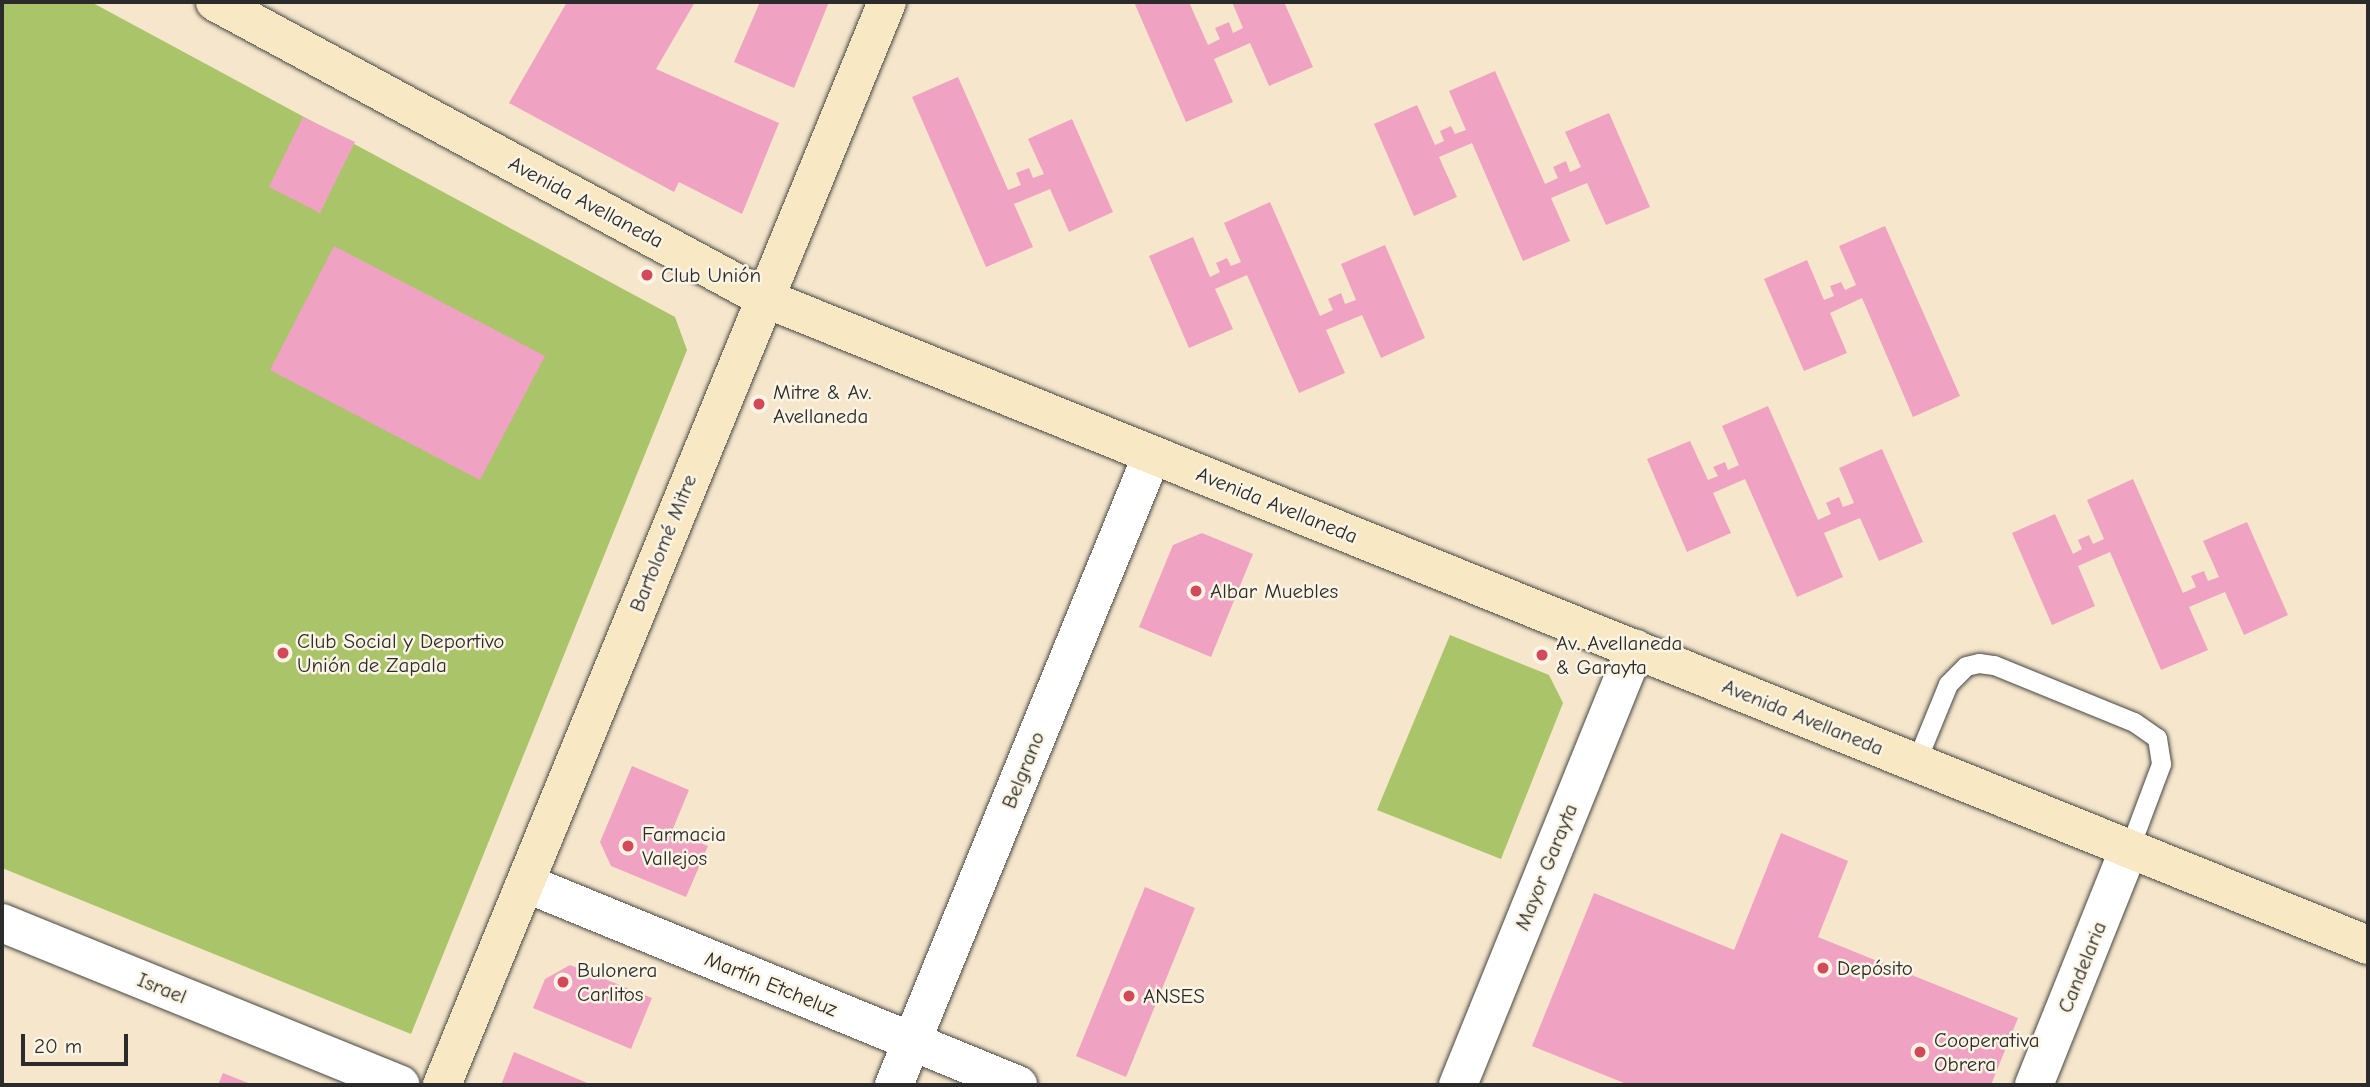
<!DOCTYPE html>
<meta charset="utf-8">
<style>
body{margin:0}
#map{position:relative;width:2370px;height:1087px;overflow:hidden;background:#f5e6cc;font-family:"Comic Neue",sans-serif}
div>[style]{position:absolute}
.green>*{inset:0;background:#aac46a}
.building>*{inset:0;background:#f0a2c2}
.roads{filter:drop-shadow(0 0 2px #494743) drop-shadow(0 0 2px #494743)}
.lane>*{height:19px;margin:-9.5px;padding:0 9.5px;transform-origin:9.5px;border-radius:9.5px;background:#fff}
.street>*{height:38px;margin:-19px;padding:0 19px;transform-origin:19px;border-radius:19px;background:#fff}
.secondary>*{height:38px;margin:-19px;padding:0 19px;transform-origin:19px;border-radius:19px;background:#f8e8c3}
.dots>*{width:19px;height:19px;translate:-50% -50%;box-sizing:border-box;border:4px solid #fcf5e5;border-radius:50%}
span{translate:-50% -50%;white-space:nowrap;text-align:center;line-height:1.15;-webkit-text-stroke:5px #fcf5e5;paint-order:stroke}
.street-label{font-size:21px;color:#2b2b2b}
.poi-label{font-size:21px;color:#2b2b2b}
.left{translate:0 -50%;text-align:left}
.frame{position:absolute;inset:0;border:4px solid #2b2b2b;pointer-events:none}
.scale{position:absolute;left:21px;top:1034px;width:107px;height:32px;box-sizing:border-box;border:4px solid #2b2b2b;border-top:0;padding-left:9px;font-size:21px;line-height:24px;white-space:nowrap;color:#2b2b2b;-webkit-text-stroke:5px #fcf5e5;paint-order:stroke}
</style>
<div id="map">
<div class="green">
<i style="clip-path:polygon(2px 2px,91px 2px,675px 317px,687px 350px,411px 1034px,2px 868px)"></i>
<i style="clip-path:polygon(1450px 635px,1549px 675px,1563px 703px,1501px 859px,1377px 810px)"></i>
</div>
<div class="building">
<i style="clip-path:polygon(567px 2px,695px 2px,656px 69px,779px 123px,742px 214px,679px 182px,674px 192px,509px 103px)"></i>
<i style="clip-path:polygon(760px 2px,829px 2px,794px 88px,734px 62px)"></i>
<i style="clip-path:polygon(1134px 2px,1189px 2px,1208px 45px,1220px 39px,1215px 28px,1229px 22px,1233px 33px,1243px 28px,1232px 2px,1284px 2px,1313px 67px,1269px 86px,1250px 43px,1214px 59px,1233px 102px,1186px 122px)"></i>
<i style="clip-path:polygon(1495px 71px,1545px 184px,1558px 178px,1553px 167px,1566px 161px,1570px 172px,1581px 167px,1565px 132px,1609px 113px,1650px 207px,1606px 225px,1587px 183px,1551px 198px,1570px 241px,1523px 261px,1472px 143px,1439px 157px,1457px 197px,1414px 216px,1374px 124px,1417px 105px,1435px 145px,1444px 141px,1440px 131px,1451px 126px,1455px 134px,1466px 130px,1449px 91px)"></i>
<i style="clip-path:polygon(958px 77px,1008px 190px,1021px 185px,1016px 173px,1029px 168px,1033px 178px,1044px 174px,1028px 139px,1072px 119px,1113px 212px,1069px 232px,1050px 189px,1014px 204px,1033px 247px,986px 267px,912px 97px)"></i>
<i style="clip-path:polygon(303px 117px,355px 142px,320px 213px,269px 187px)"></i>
<i style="clip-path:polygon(1270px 202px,1320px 316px,1333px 310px,1328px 299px,1341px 293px,1345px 304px,1356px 300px,1341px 264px,1385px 245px,1425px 338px,1381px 358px,1362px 315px,1326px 330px,1345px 373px,1299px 393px,1247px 275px,1215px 289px,1233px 329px,1189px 348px,1149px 256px,1193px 237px,1210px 277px,1220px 272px,1216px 263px,1227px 258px,1231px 266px,1241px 262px,1224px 223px)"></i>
<i style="clip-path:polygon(1885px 226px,1960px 396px,1913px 417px,1862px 298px,1830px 313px,1847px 353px,1804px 371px,1764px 279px,1807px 260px,1824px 300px,1834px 296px,1830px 286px,1841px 282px,1845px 290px,1856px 285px,1839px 246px)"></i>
<i style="clip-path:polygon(334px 246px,545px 356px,480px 480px,270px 370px)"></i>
<i style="clip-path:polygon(1768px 406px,1818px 520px,1831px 514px,1826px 503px,1839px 497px,1843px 507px,1854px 503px,1839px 468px,1882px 449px,1923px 542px,1879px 561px,1860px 518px,1824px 533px,1843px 577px,1797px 597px,1745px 479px,1713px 493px,1731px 533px,1687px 552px,1647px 459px,1690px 441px,1708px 480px,1718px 476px,1713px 467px,1725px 462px,1728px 470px,1739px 465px,1722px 426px)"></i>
<i style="clip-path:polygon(2133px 479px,2183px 593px,2196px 587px,2191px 576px,2204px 571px,2208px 581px,2219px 577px,2203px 541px,2247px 522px,2288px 615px,2244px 635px,2225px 592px,2189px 607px,2208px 650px,2161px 670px,2110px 552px,2078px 566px,2095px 606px,2052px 625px,2012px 533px,2055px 514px,2073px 554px,2082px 549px,2078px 540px,2089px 535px,2093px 544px,2104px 539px,2087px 500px)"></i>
<i style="clip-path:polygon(1202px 533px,1253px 554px,1211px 657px,1139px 627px,1173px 545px)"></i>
<i style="clip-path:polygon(632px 766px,689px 790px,672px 831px,708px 846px,686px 897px,611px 866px,600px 842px)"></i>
<i style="clip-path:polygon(1781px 833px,1848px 861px,1818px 937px,2018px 1018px,1991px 1085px,1629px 1085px,1532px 1046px,1594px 893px,1734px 950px)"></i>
<i style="clip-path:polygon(1145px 887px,1195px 908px,1126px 1077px,1076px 1056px)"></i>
<i style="clip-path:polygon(570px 965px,652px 998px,631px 1049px,533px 1008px,545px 979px)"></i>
<i style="clip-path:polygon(514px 1052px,592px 1085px,501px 1085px)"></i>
<i style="clip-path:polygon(223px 1073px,253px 1085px,218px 1085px)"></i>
</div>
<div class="roads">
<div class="lane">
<i style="left:1916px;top:762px;width:84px;rotate:-67.7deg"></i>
<i style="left:1948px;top:684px;width:25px;rotate:-45deg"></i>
<i style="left:1966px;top:666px;width:13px;rotate:-13deg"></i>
<i style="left:1979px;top:663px;width:15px;rotate:8deg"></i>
<i style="left:1994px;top:665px;width:151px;rotate:22.2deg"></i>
<i style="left:2134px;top:722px;width:28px;rotate:35deg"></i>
<i style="left:2157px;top:738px;width:26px;rotate:81deg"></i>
<i style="left:2161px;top:764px;width:91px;rotate:110.6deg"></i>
</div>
<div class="street">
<i style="left:525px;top:883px;width:533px;rotate:22.28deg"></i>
<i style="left:2px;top:923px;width:430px;rotate:22.1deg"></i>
<i style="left:894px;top:1085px;width:681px;rotate:-67.73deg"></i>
<i style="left:1458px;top:1085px;width:471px;rotate:-67.9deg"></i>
<i style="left:2034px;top:1085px;width:254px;rotate:-68.1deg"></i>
</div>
<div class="secondary">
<i style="left:215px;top:2px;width:624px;rotate:28.33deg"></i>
<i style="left:764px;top:298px;width:1730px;rotate:21.97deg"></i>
<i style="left:442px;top:1085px;width:1171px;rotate:-67.66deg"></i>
</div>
</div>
<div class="dots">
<i style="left:647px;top:275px;background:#d1495b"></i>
<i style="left:759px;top:404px;background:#d1495b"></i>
<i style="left:1196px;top:591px;background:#d1495b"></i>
<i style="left:283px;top:653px;background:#d1495b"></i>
<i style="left:1542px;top:655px;background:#d1495b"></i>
<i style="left:628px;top:846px;background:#d1495b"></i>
<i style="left:1823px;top:968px;background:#d1495b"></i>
<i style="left:563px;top:982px;background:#d1495b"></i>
<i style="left:1129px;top:996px;background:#d1495b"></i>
<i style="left:1920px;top:1052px;background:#d1495b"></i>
</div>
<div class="street-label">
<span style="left:586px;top:202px;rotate:28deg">Avenida Avellaneda</span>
<span style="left:1277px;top:505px;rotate:22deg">Avenida Avellaneda</span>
<span style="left:663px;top:543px;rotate:-68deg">Bartolomé Mitre</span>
<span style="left:1803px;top:717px;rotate:22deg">Avenida Avellaneda</span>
<span style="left:1023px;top:770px;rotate:-68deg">Belgrano</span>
<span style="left:1546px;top:867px;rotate:-68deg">Mayor Garayta</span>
<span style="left:2082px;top:967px;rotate:-68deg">Candelaria</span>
<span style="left:771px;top:984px;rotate:22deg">Martín Etcheluz</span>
<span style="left:162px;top:988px;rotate:22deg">Israel</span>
</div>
<div class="poi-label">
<span class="left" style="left:661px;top:275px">Club Unión</span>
<span class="left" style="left:773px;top:404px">Mitre &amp; Av.<br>Avellaneda</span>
<span class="left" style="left:1210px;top:591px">Albar Muebles</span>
<span class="left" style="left:297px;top:653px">Club Social y Deportivo<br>Unión de Zapala</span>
<span class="left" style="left:1556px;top:655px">Av. Avellaneda<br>&amp; Garayta</span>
<span class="left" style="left:642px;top:846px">Farmacia<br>Vallejos</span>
<span class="left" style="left:1837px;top:968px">Depósito</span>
<span class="left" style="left:577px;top:982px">Bulonera<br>Carlitos</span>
<span class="left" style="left:1143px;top:996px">ANSES</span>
<span class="left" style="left:1934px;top:1052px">Cooperativa<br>Obrera</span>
</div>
<div class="frame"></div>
<div class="scale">20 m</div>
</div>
